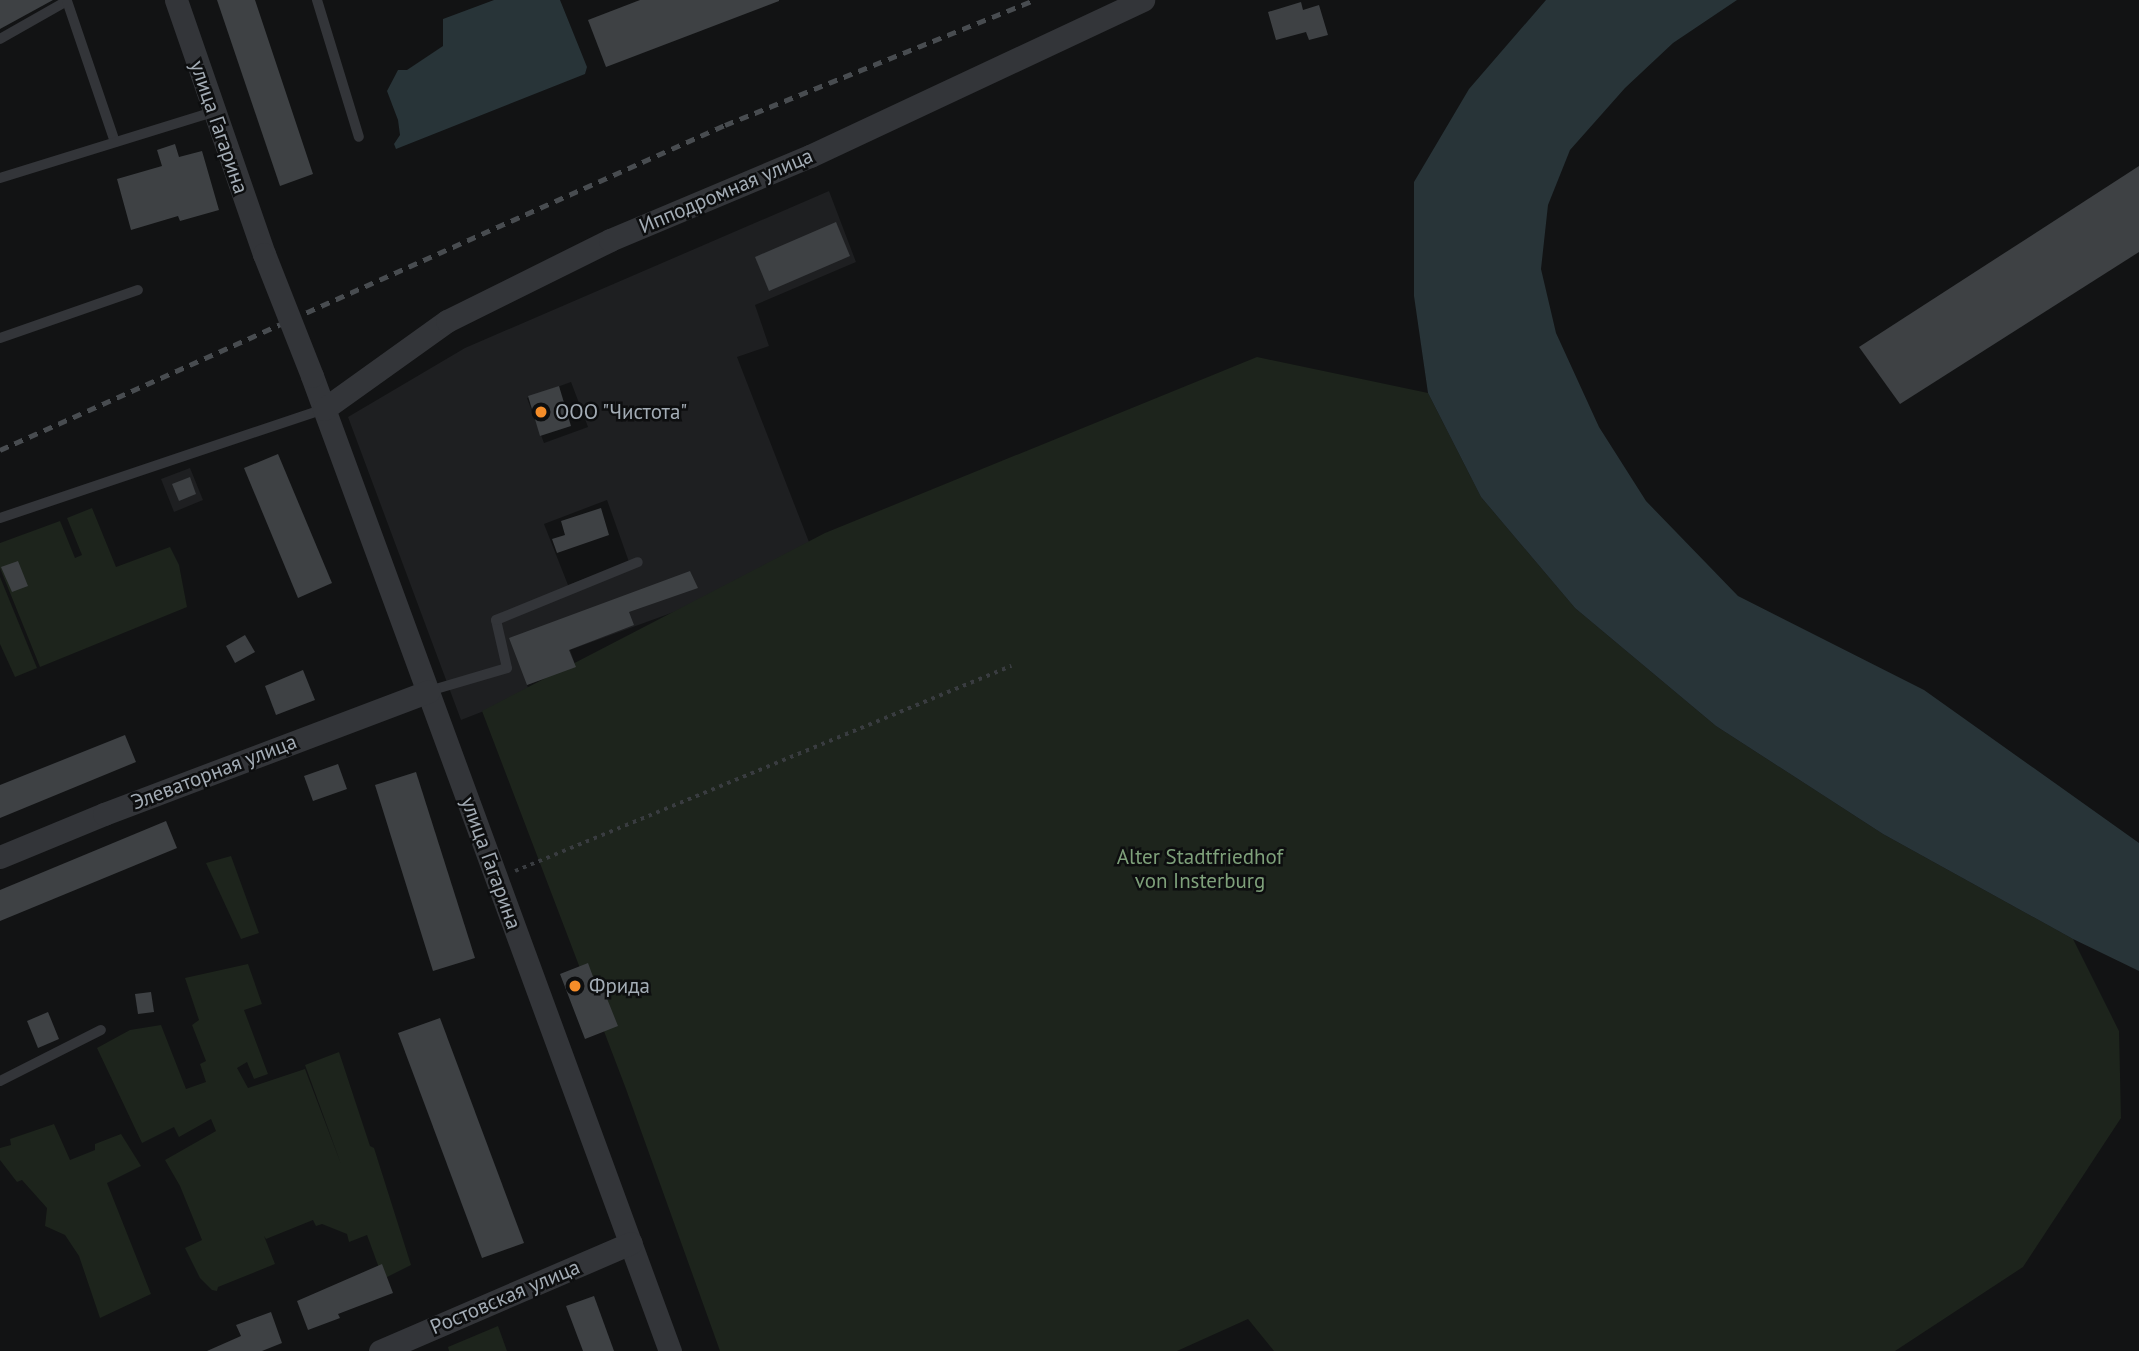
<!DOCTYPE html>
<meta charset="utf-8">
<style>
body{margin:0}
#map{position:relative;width:2139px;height:1351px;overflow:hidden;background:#121314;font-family:"PT Sans",sans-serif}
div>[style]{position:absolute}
.built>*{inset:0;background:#1e1f21}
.green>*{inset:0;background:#1d241c}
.water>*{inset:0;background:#283438}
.building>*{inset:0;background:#3e4144}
.path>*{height:3.5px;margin-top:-1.75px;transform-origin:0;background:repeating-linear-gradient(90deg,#393c40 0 3.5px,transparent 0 8.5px)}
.lane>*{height:10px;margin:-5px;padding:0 5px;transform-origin:5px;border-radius:5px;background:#333539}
.street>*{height:23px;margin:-11.5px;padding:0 11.5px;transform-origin:11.5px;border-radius:11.5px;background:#333539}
.rail>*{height:5px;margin-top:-2.5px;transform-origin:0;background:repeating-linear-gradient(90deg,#484c50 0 9px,transparent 0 16px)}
.street-bridge>*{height:23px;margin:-11.5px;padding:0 11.5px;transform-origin:11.5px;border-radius:11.5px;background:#333539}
.dots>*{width:19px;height:19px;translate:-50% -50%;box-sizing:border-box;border:4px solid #0d0e0f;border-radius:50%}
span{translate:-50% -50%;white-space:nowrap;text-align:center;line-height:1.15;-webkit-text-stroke:5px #0d0e0f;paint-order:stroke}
.street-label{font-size:21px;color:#a3acb5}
.poi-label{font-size:21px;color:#a3acb5}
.left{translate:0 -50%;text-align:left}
.park-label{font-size:21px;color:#7ea07a}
</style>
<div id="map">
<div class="built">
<i style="clip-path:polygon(evenodd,829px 191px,856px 262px,755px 305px,769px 346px,737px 357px,816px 560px,570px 650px,576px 667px,527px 685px,530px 693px,461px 720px,348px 417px,465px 348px,829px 191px,571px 382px,588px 427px,544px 443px,527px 398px,571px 382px,829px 191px,607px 500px,629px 562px,568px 585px,544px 524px,607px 500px)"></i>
<i style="clip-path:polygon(190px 468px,203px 500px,174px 512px,161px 479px)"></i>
</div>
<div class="green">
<i style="clip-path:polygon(1257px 357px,1428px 393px,1481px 497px,1575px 608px,1716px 726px,1883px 834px,2073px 939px,2119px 1031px,2121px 1118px,2023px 1267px,1895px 1351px,1274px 1351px,1248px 1319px,1177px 1351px,720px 1351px,626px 1089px,482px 711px,825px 533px)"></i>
<i style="clip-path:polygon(92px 508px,116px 567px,170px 547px,179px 565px,187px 607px,40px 667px,0 568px,0 543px,60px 521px,75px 558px,82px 555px,67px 518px)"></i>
<i style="clip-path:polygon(0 577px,37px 668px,15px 677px,0 644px)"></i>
<i style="clip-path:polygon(231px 856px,259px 933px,241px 939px,206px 863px)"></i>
<i style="clip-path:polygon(248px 964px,262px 1004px,244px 1010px,268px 1074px,254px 1079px,247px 1062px,237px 1068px,248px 1088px,305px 1069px,341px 1164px,305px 1065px,339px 1052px,370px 1146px,374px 1148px,411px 1265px,383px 1279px,367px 1235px,349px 1242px,347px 1234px,322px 1224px,316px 1226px,313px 1220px,266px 1239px,264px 1236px,275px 1264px,218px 1287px,217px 1291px,212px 1290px,200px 1278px,185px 1248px,202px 1240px,180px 1186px,165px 1160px,216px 1131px,211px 1119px,179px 1137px,174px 1127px,142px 1143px,97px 1048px,130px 1030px,161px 1025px,186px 1089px,206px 1082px,200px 1064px,206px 1061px,192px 1025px,199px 1020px,185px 978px)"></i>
<i style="clip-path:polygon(54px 1124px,70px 1160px,95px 1150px,95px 1144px,121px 1134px,141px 1166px,107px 1183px,151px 1294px,100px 1318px,79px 1256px,65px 1235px,45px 1226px,47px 1208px,22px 1180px,17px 1182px,0 1160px,0 1148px,11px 1145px,10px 1139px)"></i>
<i style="clip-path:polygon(498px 1326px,507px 1351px,449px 1351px,448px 1347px)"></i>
</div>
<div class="water">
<i style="clip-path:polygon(494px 0,560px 0,587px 67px,585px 74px,396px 149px,394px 144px,400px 135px,398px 120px,387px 91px,398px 70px,407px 70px,443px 46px,443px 19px)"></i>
<i style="clip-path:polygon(1546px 0,1737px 0,1673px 43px,1625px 88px,1570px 150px,1548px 205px,1541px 269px,1556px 333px,1599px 427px,1646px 501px,1738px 596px,1924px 690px,2139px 843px,2139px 971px,2073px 939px,1883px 834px,1716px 726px,1575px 608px,1481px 497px,1428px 393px,1414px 296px,1414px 182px,1469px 89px)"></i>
</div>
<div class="building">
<i style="clip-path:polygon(0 0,53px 0,0 29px)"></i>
<i style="clip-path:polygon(217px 0,255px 0,313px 174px,280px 186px)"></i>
<i style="clip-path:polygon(640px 0,779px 0,779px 1px,606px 67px,588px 20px)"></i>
<i style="clip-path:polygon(1301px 2px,1303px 10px,1319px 5px,1328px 35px,1309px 40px,1306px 32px,1276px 40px,1268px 12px)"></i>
<i style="clip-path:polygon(175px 144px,179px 157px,202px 151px,219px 210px,180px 221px,178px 216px,131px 230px,117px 179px,162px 166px,157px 150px)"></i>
<i style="clip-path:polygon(2139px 166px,2139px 252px,1900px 404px,1859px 347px)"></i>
<i style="clip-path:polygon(836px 222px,850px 256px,769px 291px,755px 257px)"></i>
<i style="clip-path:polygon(559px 386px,571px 426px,540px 436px,528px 396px)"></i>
<i style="clip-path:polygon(278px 454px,332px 583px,298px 598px,244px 468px)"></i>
<i style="clip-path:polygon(190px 477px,196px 494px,179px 501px,172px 484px)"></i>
<i style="clip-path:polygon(601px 508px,609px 535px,557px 553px,552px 539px,565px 535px,561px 521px)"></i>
<i style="clip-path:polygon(18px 561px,28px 586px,12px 592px,1px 567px)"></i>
<i style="clip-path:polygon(690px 571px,698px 588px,629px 612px,634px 625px,569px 650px,576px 667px,527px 685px,509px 638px)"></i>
<i style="clip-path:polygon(245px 635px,255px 652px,235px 663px,226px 646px)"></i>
<i style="clip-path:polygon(303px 670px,315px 700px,276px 715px,265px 686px)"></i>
<i style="clip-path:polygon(125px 735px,136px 762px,0 818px,0 785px)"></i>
<i style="clip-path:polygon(338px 764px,347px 789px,313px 801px,304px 776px)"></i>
<i style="clip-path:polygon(416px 772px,475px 958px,433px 971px,375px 785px)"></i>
<i style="clip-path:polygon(166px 821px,177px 848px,0 921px,0 890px)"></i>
<i style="clip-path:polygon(588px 963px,599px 993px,604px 991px,618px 1026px,585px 1039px,560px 974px)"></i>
<i style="clip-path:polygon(151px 992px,154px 1012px,138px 1014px,135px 994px)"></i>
<i style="clip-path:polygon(48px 1012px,59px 1039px,38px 1048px,27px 1021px)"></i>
<i style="clip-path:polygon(440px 1018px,524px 1243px,482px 1258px,398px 1033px)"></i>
<i style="clip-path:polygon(382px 1264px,393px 1293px,338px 1314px,340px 1318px,308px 1330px,297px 1301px)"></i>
<i style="clip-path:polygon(594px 1296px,614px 1351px,583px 1351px,566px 1306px)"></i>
<i style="clip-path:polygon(271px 1312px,282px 1343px,262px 1351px,207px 1351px,241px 1336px,236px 1325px)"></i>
</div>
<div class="path">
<i style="left:515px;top:871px;width:537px;rotate:-22.46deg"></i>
</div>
<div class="lane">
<i style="left:317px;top:0;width:143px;rotate:73deg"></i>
<i style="left:0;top:39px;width:77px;rotate:-29.6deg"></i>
<i style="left:67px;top:1px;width:149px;rotate:71.2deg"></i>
<i style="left:0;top:178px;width:223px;rotate:-17.2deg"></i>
<i style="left:0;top:338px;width:146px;rotate:-19.2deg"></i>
<i style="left:0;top:518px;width:342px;rotate:-18.6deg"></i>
<i style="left:429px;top:691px;width:81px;rotate:-16.4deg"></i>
<i style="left:507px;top:668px;width:49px;rotate:-102.9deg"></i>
<i style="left:496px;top:620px;width:153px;rotate:-22.2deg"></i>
<i style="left:0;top:1081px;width:113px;rotate:-26.8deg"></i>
</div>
<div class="street">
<i style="left:176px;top:0;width:269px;rotate:70.9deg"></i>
<i style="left:312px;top:376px;width:1039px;rotate:69.84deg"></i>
<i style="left:324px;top:409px;width:151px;rotate:-35.6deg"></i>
<i style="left:447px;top:321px;width:182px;rotate:-26.4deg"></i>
<i style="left:610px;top:240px;width:217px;rotate:-22.8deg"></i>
<i style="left:810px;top:156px;width:368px;rotate:-25.1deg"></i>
<i style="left:0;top:857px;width:113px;rotate:-22.5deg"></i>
<i style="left:104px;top:814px;width:347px;rotate:-20.7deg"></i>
<i style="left:380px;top:1351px;width:273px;rotate:-23.3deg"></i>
</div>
<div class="rail">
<i style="left:0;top:450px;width:795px;rotate:-24.15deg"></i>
<i style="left:725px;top:125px;width:333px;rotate:-22deg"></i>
</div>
<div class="street-bridge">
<i style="left:264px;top:254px;width:131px;rotate:68.5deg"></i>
</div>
<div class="dots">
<i style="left:541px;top:412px;background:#f58d29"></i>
<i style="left:575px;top:986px;background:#f58d29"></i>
</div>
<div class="street-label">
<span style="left:219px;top:127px;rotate:71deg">улица Гагарина</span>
<span style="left:726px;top:191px;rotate:-23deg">Ипподромная улица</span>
<span style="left:214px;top:772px;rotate:-21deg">Элеваторная улица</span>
<span style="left:491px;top:863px;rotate:70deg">улица Гагарина</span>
<span style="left:505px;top:1297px;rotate:-23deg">Ростовская улица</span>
</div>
<div class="poi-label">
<span class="left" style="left:555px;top:412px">ООО "Чистота"</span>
<span class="left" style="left:589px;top:986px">Фрида</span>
</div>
<div class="park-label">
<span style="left:1200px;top:869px">Alter Stadtfriedhof<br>von Insterburg</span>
</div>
</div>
